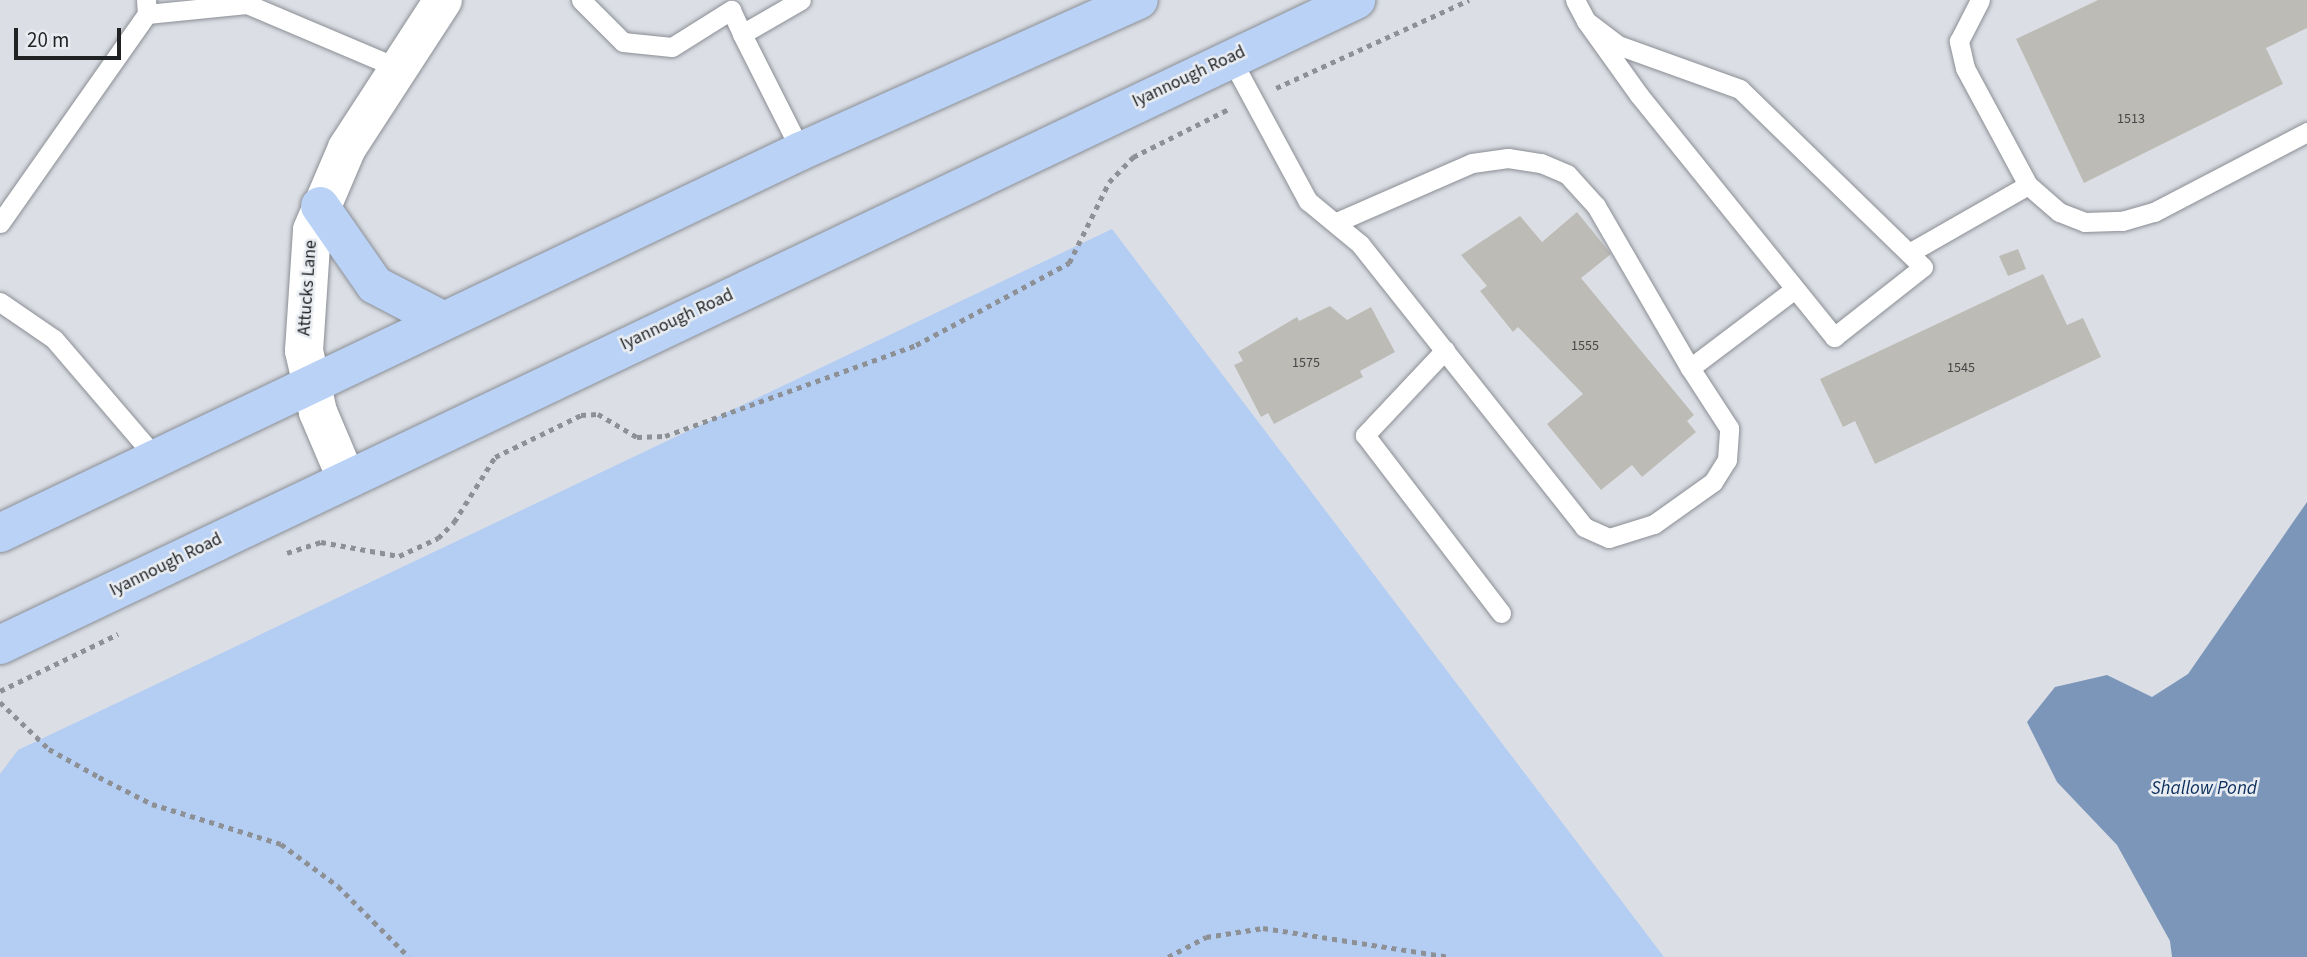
<!DOCTYPE html>
<style>
body{margin:0}
#map{position:relative;width:2307px;height:957px;overflow:hidden;background:#dbdfe5;font-family:"Source Sans 3",sans-serif}
div>[style]{position:absolute}
.green>*{inset:0;background:#b4cdf2}
.water>*{inset:0;background:#7c96ba}
.building>*{inset:0;background:#bdbbb5}
.path>*{height:4.5px;margin-top:-2.25px;transform-origin:0;background:repeating-linear-gradient(90deg,#8d9094 0 5px,transparent 0 10px)}
.roads{filter:drop-shadow(0 0 2px #8b8e94) drop-shadow(0 0 2px #8b8e94)}
.lane>*{height:19px;margin:-9.5px;padding:0 9.5px;transform-origin:9.5px;border-radius:9.5px;background:#fff}
.street>*{height:38px;margin:-19px;padding:0 19px;transform-origin:19px;border-radius:19px;background:#fff}
.primary>*{height:38px;margin:-19px;padding:0 19px;transform-origin:19px;border-radius:19px;background:#b9d2f6}
span{translate:-50% -50%;white-space:nowrap;text-align:center;line-height:1.15;-webkit-text-stroke:5px #e9edf2;paint-order:stroke}
.number-label{font-size:14px;color:#464848}
.number-label span{-webkit-text-stroke-width:0}
.street-label{font-size:18px;color:#1f2123}
.water-label{font-size:19px;color:#0d2f5e;font-style:italic}
.scale{position:absolute;left:14px;top:28px;width:107px;height:32px;box-sizing:border-box;border:4px solid #1f2123;border-top:0;padding-left:9px;font-size:21px;line-height:24px;white-space:nowrap;color:#1f2123;-webkit-text-stroke:5px #e9edf2;paint-order:stroke}
</style>
<div id="map">
<div class="green">
<i style="clip-path:polygon(1112px 229px,1664px 957px,0 957px,0 774px,18px 750px)"></i>
</div>
<div class="water">
<i style="clip-path:polygon(2307px 502px,2307px 957px,2172px 957px,2170px 941px,2117px 845px,2057px 782px,2027px 722px,2055px 687px,2107px 675px,2152px 697px,2188px 674px)"></i>
</div>
<div class="building">
<i style="clip-path:polygon(2098px 0,2307px 0,2307px 28px,2266px 48px,2283px 84px,2084px 183px,2016px 39px)"></i>
<i style="clip-path:polygon(1577px 212px,1611px 254px,1581px 278px,1694px 415px,1687px 421px,1696px 432px,1642px 477px,1632px 465px,1601px 490px,1547px 424px,1583px 394px,1518px 327px,1513px 332px,1480px 291px,1487px 286px,1461px 255px,1520px 216px,1542px 242px)"></i>
<i style="clip-path:polygon(2018px 249px,2026px 269px,2008px 276px,1999px 256px)"></i>
<i style="clip-path:polygon(2043px 274px,2067px 325px,2083px 318px,2101px 357px,1875px 464px,1855px 421px,1843px 427px,1820px 379px)"></i>
<i style="clip-path:polygon(1330px 306px,1347px 320px,1371px 307px,1395px 352px,1360px 371px,1363px 377px,1274px 424px,1268px 413px,1261px 417px,1234px 365px,1243px 361px,1238px 352px,1297px 317px,1299px 321px)"></i>
</div>
<div class="path">
<i style="left:1276px;top:88px;width:212px;rotate:-24.5deg"></i>
<i style="left:287px;top:553px;width:36px;rotate:-18deg"></i>
<i style="left:321px;top:542px;width:79px;rotate:10.2deg"></i>
<i style="left:399px;top:556px;width:43px;rotate:-24.8deg"></i>
<i style="left:438px;top:538px;width:23px;rotate:-45deg"></i>
<i style="left:454px;top:522px;width:77px;rotate:-57.8deg"></i>
<i style="left:495px;top:457px;width:96px;rotate:-26deg"></i>
<i style="left:581px;top:415px;width:17px;rotate:-3deg"></i>
<i style="left:598px;top:414px;width:45px;rotate:30.5deg"></i>
<i style="left:637px;top:437px;width:28px;rotate:-2deg"></i>
<i style="left:665px;top:436px;width:267px;rotate:-19.9deg"></i>
<i style="left:916px;top:345px;width:174px;rotate:-28.2deg"></i>
<i style="left:1069px;top:263px;width:90px;rotate:-63.7deg"></i>
<i style="left:1109px;top:182px;width:35px;rotate:-46deg"></i>
<i style="left:1133px;top:157px;width:107px;rotate:-26.6deg"></i>
<i style="left:0;top:691px;width:131px;rotate:-25.8deg"></i>
<i style="left:0;top:702px;width:68px;rotate:43.8deg"></i>
<i style="left:49px;top:749px;width:57px;rotate:29.2deg"></i>
<i style="left:99px;top:777px;width:59px;rotate:27deg"></i>
<i style="left:152px;top:804px;width:135px;rotate:17.2deg"></i>
<i style="left:281px;top:844px;width:71px;rotate:36.4deg"></i>
<i style="left:338px;top:886px;width:100px;rotate:45deg"></i>
<i style="left:1168px;top:957px;width:43px;rotate:-27.8deg"></i>
<i style="left:1206px;top:937px;width:58px;rotate:-9deg"></i>
<i style="left:1263px;top:928px;width:189px;rotate:8.8deg"></i>
</div>
<div class="roads">
<div class="lane">
<i style="left:581px;top:0;width:59px;rotate:45deg"></i>
<i style="left:623px;top:42px;width:49px;rotate:5.8deg"></i>
<i style="left:672px;top:47px;width:70px;rotate:-32.1deg"></i>
<i style="left:731px;top:10px;width:26px;rotate:65deg"></i>
<i style="left:1575px;top:0;width:24px;rotate:62deg"></i>
<i style="left:1586px;top:21px;width:91px;rotate:54.4deg"></i>
<i style="left:1639px;top:95px;width:311px;rotate:51.1deg"></i>
<i style="left:1834px;top:337px;width:113px;rotate:-38.2deg"></i>
<i style="left:1923px;top:267px;width:255px;rotate:-135.8deg"></i>
<i style="left:1740px;top:89px;width:130px;rotate:-160.2deg"></i>
<i style="left:1618px;top:45px;width:40px;rotate:-143deg"></i>
<i style="left:147px;top:14px;width:100px;rotate:-5.7deg"></i>
<i style="left:247px;top:4px;width:164px;rotate:23deg"></i>
<i style="left:1230px;top:57px;width:164px;rotate:61.6deg"></i>
<i style="left:1308px;top:201px;width:67px;rotate:39.6deg"></i>
<i style="left:1360px;top:244px;width:361px;rotate:51.6deg"></i>
<i style="left:1584px;top:527px;width:27px;rotate:24deg"></i>
<i style="left:1609px;top:538px;width:47px;rotate:-17.3deg"></i>
<i style="left:1654px;top:524px;width:72px;rotate:-35.4deg"></i>
<i style="left:1713px;top:482px;width:26px;rotate:-58deg"></i>
<i style="left:1727px;top:460px;width:32px;rotate:-86deg"></i>
<i style="left:1729px;top:428px;width:72px;rotate:-123deg"></i>
<i style="left:1690px;top:368px;width:131px;rotate:-37deg"></i>
<i style="left:801px;top:151px;width:131px;rotate:-116.8deg"></i>
<i style="left:742px;top:34px;width:68px;rotate:-30deg"></i>
<i style="left:2028px;top:185px;width:41px;rotate:41.1deg"></i>
<i style="left:2059px;top:212px;width:28px;rotate:21deg"></i>
<i style="left:2085px;top:222px;width:37px;rotate:-2deg"></i>
<i style="left:2122px;top:221px;width:33px;rotate:-16deg"></i>
<i style="left:2154px;top:212px;width:173px;rotate:-27.6deg"></i>
<i style="left:1339px;top:221px;width:145px;rotate:-23.6deg"></i>
<i style="left:1472px;top:163px;width:36px;rotate:-8deg"></i>
<i style="left:1508px;top:158px;width:33px;rotate:9deg"></i>
<i style="left:1541px;top:163px;width:28px;rotate:23deg"></i>
<i style="left:1567px;top:174px;width:43px;rotate:47.8deg"></i>
<i style="left:1596px;top:206px;width:187px;rotate:59.9deg"></i>
<i style="left:0;top:223px;width:256px;rotate:-54.9deg"></i>
<i style="left:147px;top:14px;width:14px;rotate:-94deg"></i>
<i style="left:1909px;top:253px;width:137px;rotate:-29.7deg"></i>
<i style="left:2028px;top:185px;width:133px;rotate:-118.3deg"></i>
<i style="left:1965px;top:68px;width:28px;rotate:-103deg"></i>
<i style="left:1959px;top:41px;width:46px;rotate:-62.9deg"></i>
<i style="left:0;top:302px;width:65px;rotate:34.4deg"></i>
<i style="left:54px;top:339px;width:157px;rotate:49.4deg"></i>
<i style="left:1445px;top:350px;width:117px;rotate:133.3deg"></i>
<i style="left:1365px;top:435px;width:224px;rotate:52.6deg"></i>
</div>
<div class="street">
<i style="left:346px;top:478px;width:72px;rotate:-113deg"></i>
<i style="left:318px;top:412px;width:63px;rotate:-102.9deg"></i>
<i style="left:304px;top:351px;width:121px;rotate:-86.2deg"></i>
<i style="left:312px;top:230px;width:89px;rotate:-66.9deg"></i>
<i style="left:347px;top:148px;width:176px;rotate:-57deg"></i>
</div>
<div class="primary">
<i style="left:320px;top:206px;width:96px;rotate:55.2deg"></i>
<i style="left:375px;top:285px;width:76px;rotate:27.6deg"></i>
<i style="left:0;top:533px;width:887px;rotate:-25.5deg"></i>
<i style="left:801px;top:151px;width:370px;rotate:-24.1deg"></i>
<i style="left:0;top:645px;width:1502px;rotate:-25.44deg"></i>
</div>
</div>
<div class="number-label">
<span style="left:2131px;top:119px">1513</span>
<span style="left:1585px;top:346px">1555</span>
<span style="left:1306px;top:363px">1575</span>
<span style="left:1961px;top:368px">1545</span>
</div>
<div class="street-label">
<span style="left:1189px;top:77px;rotate:-25deg">Iyannough Road</span>
<span style="left:308px;top:288px;rotate:-86deg">Attucks Lane</span>
<span style="left:677px;top:320px;rotate:-25deg">Iyannough Road</span>
<span style="left:166px;top:565px;rotate:-26deg">Iyannough Road</span>
</div>
<div class="water-label">
<span style="left:2204px;top:789px">Shallow Pond</span>
</div>
<div class="scale">20 m</div>
</div>
